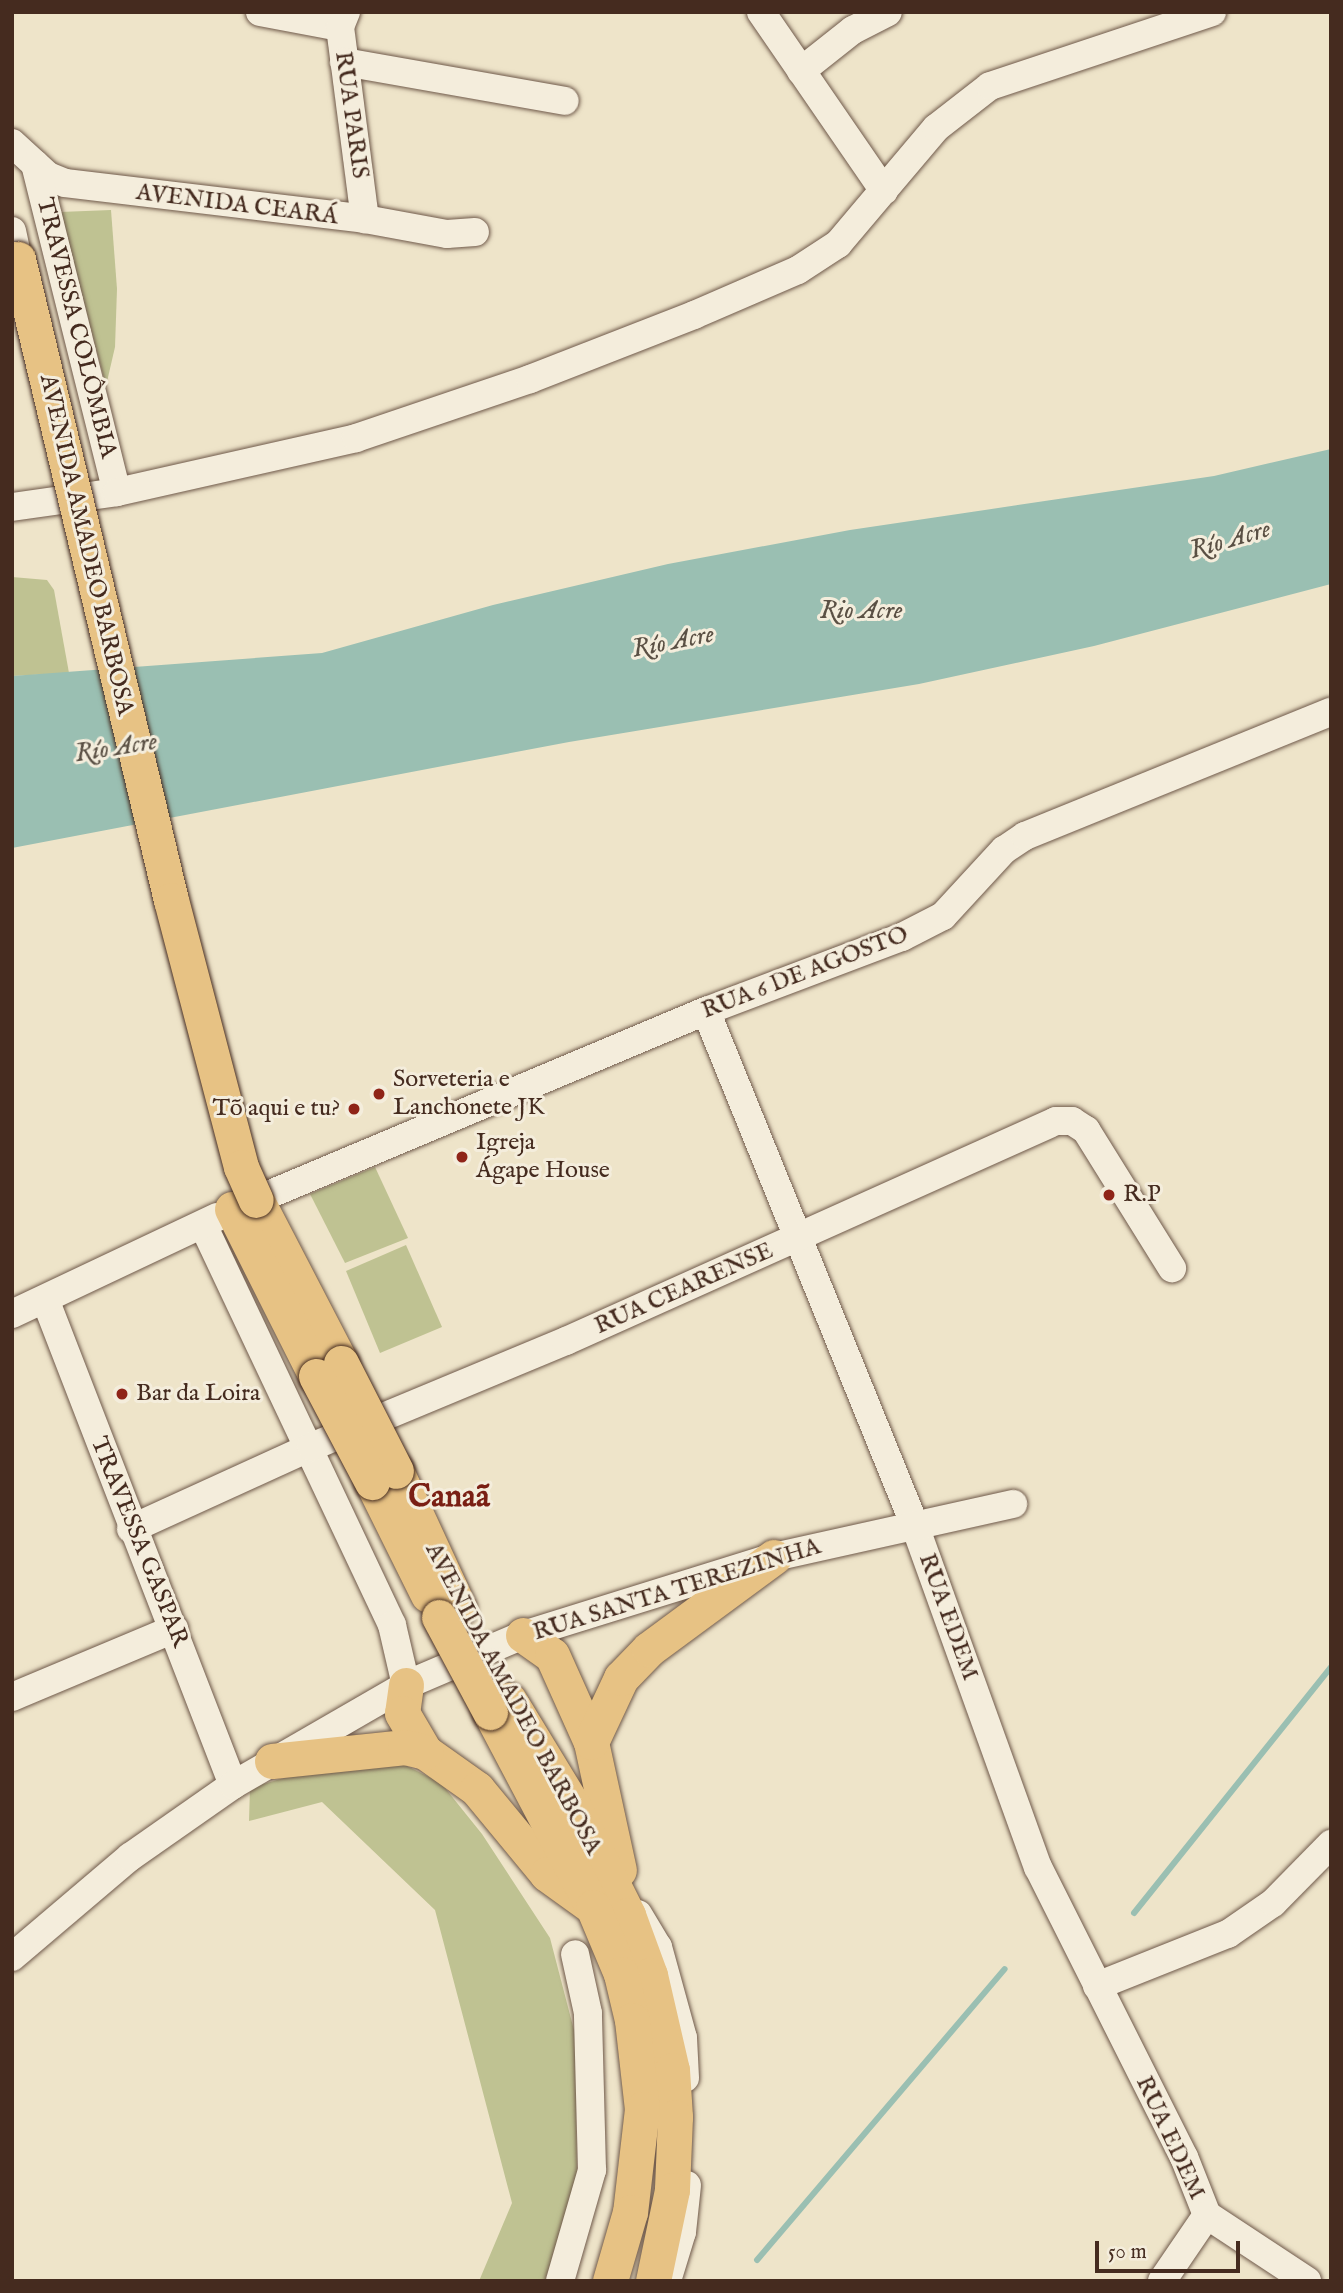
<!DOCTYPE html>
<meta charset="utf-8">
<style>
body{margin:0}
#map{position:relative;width:1343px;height:2293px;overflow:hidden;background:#eee4c9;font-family:"IM FELL English",serif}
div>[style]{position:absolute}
.green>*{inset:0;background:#bfc292}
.water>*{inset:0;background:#9abfb2}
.stream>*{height:6px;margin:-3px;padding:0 3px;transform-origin:3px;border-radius:3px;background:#9abfb2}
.roads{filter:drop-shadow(0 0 2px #6f594a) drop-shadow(0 0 2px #6f594a)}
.minor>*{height:28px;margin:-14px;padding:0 14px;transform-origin:14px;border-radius:14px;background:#f4eddc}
.major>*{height:35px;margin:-17.5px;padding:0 17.5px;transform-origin:17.5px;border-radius:17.5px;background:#e7c284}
.bridges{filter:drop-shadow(0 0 2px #452b1f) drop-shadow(0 0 2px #452b1f)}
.major-bridge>*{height:35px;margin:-17.5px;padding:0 17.5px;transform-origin:17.5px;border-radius:17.5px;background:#e7c284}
.dots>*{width:19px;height:19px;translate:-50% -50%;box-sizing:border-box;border:4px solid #f4eddc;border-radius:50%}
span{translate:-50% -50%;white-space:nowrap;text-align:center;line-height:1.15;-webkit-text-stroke:6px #f4eddc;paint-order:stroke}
.street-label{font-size:24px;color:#452b1f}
.poi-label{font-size:24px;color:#452b1f}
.left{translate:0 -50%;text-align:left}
.right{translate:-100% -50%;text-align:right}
.water-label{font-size:26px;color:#5a5044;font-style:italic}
.district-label{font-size:32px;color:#7a1f14;font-weight:700}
.frame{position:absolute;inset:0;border:14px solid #452b1f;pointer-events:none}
.scale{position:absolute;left:1095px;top:2241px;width:145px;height:32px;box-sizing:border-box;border:4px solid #452b1f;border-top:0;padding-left:9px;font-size:21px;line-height:24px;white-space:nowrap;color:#452b1f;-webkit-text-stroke:5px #f4eddc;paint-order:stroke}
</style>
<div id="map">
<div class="green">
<i style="clip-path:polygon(111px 210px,117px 289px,115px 347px,106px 386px,60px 212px)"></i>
<i style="clip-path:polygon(12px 577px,47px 580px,54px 590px,69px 673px,12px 676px)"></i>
<i style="clip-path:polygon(375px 1167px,408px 1238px,345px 1263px,310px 1194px)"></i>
<i style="clip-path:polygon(406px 1245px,442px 1327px,380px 1353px,346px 1271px)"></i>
<i style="clip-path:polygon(389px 1757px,441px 1783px,482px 1834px,550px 1938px,575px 2034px,577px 2174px,545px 2281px,479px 2281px,512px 2203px,435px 1910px,322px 1802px,249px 1821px,250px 1788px,321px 1767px)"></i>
</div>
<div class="water">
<i style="clip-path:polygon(1331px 449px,1331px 584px,1094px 646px,919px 684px,569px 742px,12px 848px,12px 676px,322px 653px,493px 605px,668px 564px,850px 530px,1214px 476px)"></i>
</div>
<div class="stream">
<i style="left:1134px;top:1913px;width:315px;rotate:-51.3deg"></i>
<i style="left:757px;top:2260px;width:382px;rotate:-49.6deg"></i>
</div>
<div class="roads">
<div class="minor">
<i style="left:260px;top:12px;width:81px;rotate:10.6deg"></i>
<i style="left:346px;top:12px;width:16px;rotate:112deg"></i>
<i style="left:340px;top:27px;width:194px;rotate:82.6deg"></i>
<i style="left:761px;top:12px;width:217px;rotate:55.5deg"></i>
<i style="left:344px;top:62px;width:224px;rotate:10deg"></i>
<i style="left:801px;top:71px;width:66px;rotate:-38.3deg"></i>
<i style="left:853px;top:30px;width:39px;rotate:-27deg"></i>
<i style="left:12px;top:143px;width:49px;rotate:42.5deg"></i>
<i style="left:48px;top:176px;width:18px;rotate:22deg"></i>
<i style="left:65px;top:183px;width:302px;rotate:6.8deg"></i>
<i style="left:365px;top:219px;width:83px;rotate:10.4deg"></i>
<i style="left:447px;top:234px;width:28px;rotate:-4deg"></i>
<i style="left:35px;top:164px;width:338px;rotate:76deg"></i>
<i style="left:12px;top:231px;width:29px;rotate:78deg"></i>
<i style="left:12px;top:507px;width:106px;rotate:-8.1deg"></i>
<i style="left:117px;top:492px;width:245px;rotate:-12.7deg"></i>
<i style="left:356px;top:438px;width:184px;rotate:-18.7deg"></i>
<i style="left:530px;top:379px;width:176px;rotate:-21.3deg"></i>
<i style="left:694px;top:315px;width:113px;rotate:-23.4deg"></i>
<i style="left:798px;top:270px;width:48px;rotate:-33deg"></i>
<i style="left:838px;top:244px;width:152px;rotate:-49.8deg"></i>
<i style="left:936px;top:128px;width:68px;rotate:-37.9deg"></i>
<i style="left:990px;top:86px;width:234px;rotate:-18.4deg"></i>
<i style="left:706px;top:1011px;width:556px;rotate:67.91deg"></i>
<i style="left:915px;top:1526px;width:363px;rotate:70.2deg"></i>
<i style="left:1038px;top:1867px;width:325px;rotate:63.3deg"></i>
<i style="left:1184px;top:2157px;width:62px;rotate:68.4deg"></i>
<i style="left:256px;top:1200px;width:488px;rotate:-22.8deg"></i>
<i style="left:706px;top:1011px;width:210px;rotate:-20.7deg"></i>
<i style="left:902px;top:937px;width:46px;rotate:-27.1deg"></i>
<i style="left:943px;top:916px;width:90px;rotate:-47.3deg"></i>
<i style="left:1004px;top:850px;width:25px;rotate:-34deg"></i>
<i style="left:1025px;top:836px;width:330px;rotate:-22.1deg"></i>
<i style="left:203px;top:1225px;width:442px;rotate:64.7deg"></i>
<i style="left:392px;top:1625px;width:62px;rotate:76.9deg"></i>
<i style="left:45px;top:1299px;width:521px;rotate:68.85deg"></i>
<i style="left:12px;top:1314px;width:227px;rotate:-25.3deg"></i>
<i style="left:131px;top:1529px;width:198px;rotate:-24.5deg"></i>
<i style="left:311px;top:1447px;width:276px;rotate:-22.6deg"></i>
<i style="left:566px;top:1341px;width:537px;rotate:-24.18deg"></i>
<i style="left:1056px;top:1121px;width:16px"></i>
<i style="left:1072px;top:1121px;width:17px;rotate:33deg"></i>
<i style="left:1086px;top:1130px;width:163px;rotate:58.1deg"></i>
<i style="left:12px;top:1697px;width:176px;rotate:-22.8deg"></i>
<i style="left:638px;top:1914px;width:39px;rotate:59deg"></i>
<i style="left:658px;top:1947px;width:94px;rotate:74.6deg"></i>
<i style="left:683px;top:2038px;width:40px;rotate:87.1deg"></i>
<i style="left:12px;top:1957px;width:155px;rotate:-40.3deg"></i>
<i style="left:130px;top:1857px;width:126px;rotate:-35deg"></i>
<i style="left:233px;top:1785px;width:200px;rotate:-30deg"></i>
<i style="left:406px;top:1685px;width:127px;rotate:-23.1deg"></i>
<i style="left:523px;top:1635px;width:263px;rotate:-17.3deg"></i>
<i style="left:774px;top:1557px;width:245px;rotate:-12.5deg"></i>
<i style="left:1097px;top:1986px;width:141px;rotate:-21.7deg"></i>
<i style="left:1228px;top:1934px;width:55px;rotate:-34.6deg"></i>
<i style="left:1273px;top:1903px;width:83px;rotate:-45.5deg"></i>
<i style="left:1207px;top:2215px;width:120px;rotate:33.4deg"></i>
<i style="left:560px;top:2281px;width:116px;rotate:-73.9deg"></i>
<i style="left:592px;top:2170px;width:157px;rotate:-91.5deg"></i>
<i style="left:588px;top:2013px;width:60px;rotate:-102.4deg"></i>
<i style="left:667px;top:2281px;width:51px;rotate:-73deg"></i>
<i style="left:682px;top:2232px;width:47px;rotate:-83.9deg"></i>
<i style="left:1162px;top:2281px;width:80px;rotate:-55.7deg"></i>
</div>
<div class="major">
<i style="left:257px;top:1201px;width:182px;rotate:62.6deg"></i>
<i style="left:232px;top:1209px;width:187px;rotate:63.3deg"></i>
<i style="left:396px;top:1471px;width:151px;rotate:65.3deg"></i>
<i style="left:372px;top:1482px;width:126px;rotate:63.6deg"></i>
<i style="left:523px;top:1635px;width:35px;rotate:35deg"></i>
<i style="left:552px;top:1655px;width:95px;rotate:65.9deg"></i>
<i style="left:591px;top:1742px;width:131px;rotate:77.7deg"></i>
<i style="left:406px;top:1685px;width:28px;rotate:98deg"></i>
<i style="left:402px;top:1713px;width:45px;rotate:59.5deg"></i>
<i style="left:425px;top:1752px;width:64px;rotate:35.4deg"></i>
<i style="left:477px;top:1789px;width:110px;rotate:50.5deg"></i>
<i style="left:547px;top:1874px;width:53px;rotate:35.8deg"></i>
<i style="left:509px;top:1700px;width:125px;rotate:58.7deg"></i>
<i style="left:574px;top:1807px;width:121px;rotate:63.4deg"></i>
<i style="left:628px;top:1915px;width:64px;rotate:69.9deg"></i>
<i style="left:650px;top:1975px;width:98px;rotate:77deg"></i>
<i style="left:672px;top:2070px;width:47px;rotate:86.3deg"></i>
<i style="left:675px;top:2117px;width:73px;rotate:92.4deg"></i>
<i style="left:672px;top:2190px;width:93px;rotate:101.8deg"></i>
<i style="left:490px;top:1712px;width:221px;rotate:62.2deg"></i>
<i style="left:593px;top:1907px;width:73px;rotate:67.3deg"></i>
<i style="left:621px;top:1974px;width:47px;rotate:76.6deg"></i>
<i style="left:632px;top:2020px;width:90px;rotate:83.6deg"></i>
<i style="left:642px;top:2109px;width:104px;rotate:96.6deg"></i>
<i style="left:630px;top:2212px;width:72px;rotate:106.2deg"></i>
<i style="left:591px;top:1742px;width:71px;rotate:-64.9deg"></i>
<i style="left:621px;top:1678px;width:40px;rotate:-46deg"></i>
<i style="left:649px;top:1649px;width:155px;rotate:-36.4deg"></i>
<i style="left:272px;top:1761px;width:134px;rotate:-6deg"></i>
<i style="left:405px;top:1747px;width:21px;rotate:14deg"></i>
</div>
</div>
<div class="bridges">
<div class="major-bridge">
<i style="left:18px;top:259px;width:659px;rotate:76.58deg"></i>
<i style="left:171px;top:900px;width:276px;rotate:75.3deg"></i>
<i style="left:241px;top:1167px;width:36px;rotate:66deg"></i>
<i style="left:341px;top:1363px;width:121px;rotate:63deg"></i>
<i style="left:316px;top:1376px;width:120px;rotate:62.2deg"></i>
<i style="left:439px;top:1617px;width:108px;rotate:61.8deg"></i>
</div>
</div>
<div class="dots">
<i style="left:379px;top:1094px;background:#8f2418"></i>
<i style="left:354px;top:1109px;background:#8f2418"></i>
<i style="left:462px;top:1157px;background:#8f2418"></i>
<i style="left:1109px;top:1195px;background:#8f2418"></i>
<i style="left:122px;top:1394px;background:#8f2418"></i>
</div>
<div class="street-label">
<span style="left:351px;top:115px;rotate:82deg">RUA PARIS</span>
<span style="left:237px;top:205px;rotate:7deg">AVENIDA CEARÁ</span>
<span style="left:76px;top:328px;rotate:76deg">TRAVESSA COLÔMBIA</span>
<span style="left:86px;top:545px;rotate:77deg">AVENIDA AMADEO BARBOSA</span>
<span style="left:805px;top:973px;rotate:-21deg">RUA 6 DE AGOSTO</span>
<span style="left:684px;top:1289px;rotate:-24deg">RUA CEARENSE</span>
<span style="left:139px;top:1542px;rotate:68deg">TRAVESSA GASPAR</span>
<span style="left:677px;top:1590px;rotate:-17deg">RUA SANTA TEREZINHA</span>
<span style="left:948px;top:1617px;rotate:70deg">RUA EDEM</span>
<span style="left:513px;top:1699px;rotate:62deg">AVENIDA AMADEO BARBOSA</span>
<span style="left:1170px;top:2138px;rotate:65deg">RUA EDEM</span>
</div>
<div class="poi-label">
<span class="left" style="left:393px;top:1094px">Sorveteria e<br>Lanchonete JK</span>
<span class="right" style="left:340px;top:1109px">Tõ aqui e tu?</span>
<span class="left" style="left:476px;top:1157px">Igreja<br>Ágape House</span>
<span class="left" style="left:1123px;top:1195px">R.P</span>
<span class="left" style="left:136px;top:1394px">Bar da Loira</span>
</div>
<div class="water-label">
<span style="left:1230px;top:540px;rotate:-16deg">Río Acre</span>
<span style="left:861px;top:611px">Rio Acre</span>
<span style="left:673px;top:642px;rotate:-11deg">Río Acre</span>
<span style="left:116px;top:748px;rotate:-9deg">Río Acre</span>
</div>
<div class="district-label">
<span style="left:449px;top:1498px">Canaã</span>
</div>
<div class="frame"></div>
<div class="scale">50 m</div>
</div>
